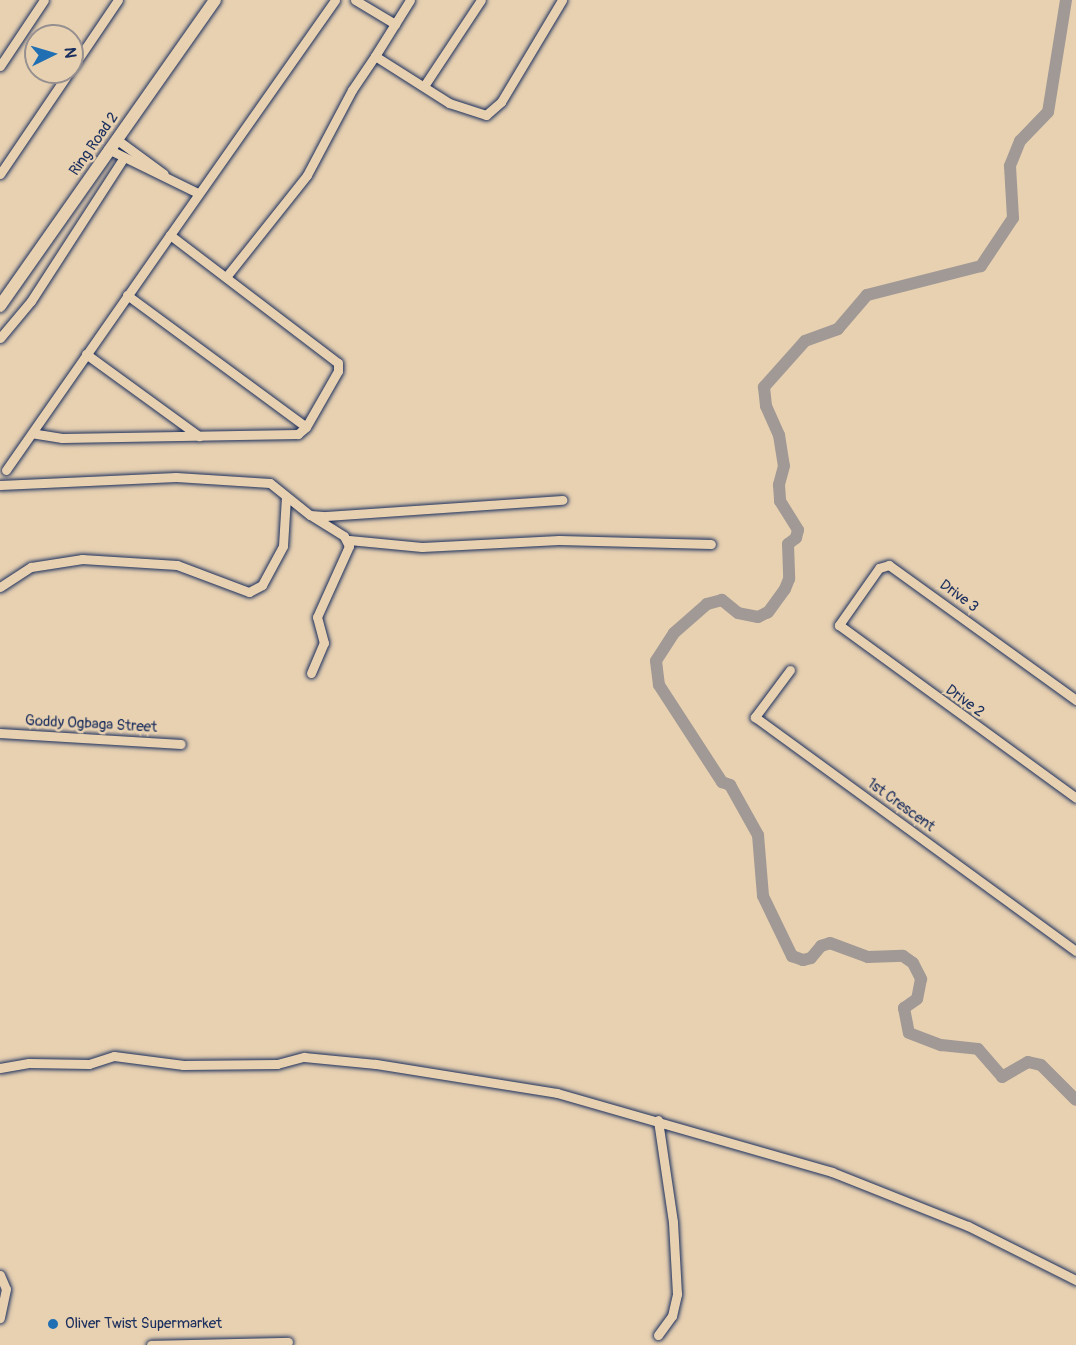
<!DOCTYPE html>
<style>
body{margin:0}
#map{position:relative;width:1076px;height:1345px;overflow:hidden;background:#e8d1b1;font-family:Pangolin,sans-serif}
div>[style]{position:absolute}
.river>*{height:12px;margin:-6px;padding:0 6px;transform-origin:6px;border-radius:6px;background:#a19995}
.roads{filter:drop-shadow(0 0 2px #1b2f5e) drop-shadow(0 0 2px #1b2f5e)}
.minor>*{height:9px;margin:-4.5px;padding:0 4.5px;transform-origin:4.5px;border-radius:4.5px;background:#e8d1b1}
.major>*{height:12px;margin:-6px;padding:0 6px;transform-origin:6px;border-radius:6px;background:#e8d1b1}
.dots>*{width:16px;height:16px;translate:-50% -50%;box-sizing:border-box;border:3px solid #e8d1b1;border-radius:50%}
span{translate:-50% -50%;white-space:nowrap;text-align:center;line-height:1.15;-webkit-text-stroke:5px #e8d1b1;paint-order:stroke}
.street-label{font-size:15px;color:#1b2f5e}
.poi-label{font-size:15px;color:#1b2f5e}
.left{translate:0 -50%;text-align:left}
.north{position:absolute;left:24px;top:24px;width:60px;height:60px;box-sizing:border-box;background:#e8d1b1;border:2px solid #969090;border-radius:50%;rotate:85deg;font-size:16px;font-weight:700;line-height:24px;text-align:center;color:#1b2f5e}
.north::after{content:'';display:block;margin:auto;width:21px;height:27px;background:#1f6fb2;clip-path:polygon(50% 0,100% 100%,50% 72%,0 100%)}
</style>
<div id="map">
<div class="river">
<i style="left:1066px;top:0;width:113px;rotate:99.1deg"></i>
<i style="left:1048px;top:112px;width:40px;rotate:134deg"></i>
<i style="left:1020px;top:141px;width:27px;rotate:112deg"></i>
<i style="left:1010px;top:166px;width:52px;rotate:86.7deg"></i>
<i style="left:1013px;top:218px;width:58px;rotate:123.7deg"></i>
<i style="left:981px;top:266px;width:118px;rotate:165.7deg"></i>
<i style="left:867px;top:295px;width:45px;rotate:130.5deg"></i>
<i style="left:838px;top:329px;width:35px;rotate:160deg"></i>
<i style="left:805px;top:341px;width:62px;rotate:131.7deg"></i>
<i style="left:764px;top:387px;width:19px;rotate:84deg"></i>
<i style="left:766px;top:406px;width:32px;rotate:66deg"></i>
<i style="left:779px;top:435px;width:31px;rotate:81deg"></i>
<i style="left:784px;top:466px;width:20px;rotate:105deg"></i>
<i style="left:779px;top:485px;width:16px;rotate:86deg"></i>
<i style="left:780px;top:501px;width:34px;rotate:58deg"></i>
<i style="left:798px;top:530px;width:8px;rotate:104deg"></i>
<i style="left:796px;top:538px;width:10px;rotate:143deg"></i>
<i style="left:788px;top:544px;width:35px;rotate:88deg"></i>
<i style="left:789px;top:579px;width:11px;rotate:112deg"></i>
<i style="left:785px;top:589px;width:29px;rotate:126deg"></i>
<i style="left:768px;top:612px;width:11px;rotate:153deg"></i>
<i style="left:758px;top:617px;width:20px;rotate:-169deg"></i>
<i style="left:738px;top:613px;width:21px;rotate:-141deg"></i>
<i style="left:722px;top:600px;width:16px;rotate:165deg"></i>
<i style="left:707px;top:604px;width:44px;rotate:138.7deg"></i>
<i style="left:674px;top:633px;width:33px;rotate:123deg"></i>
<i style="left:656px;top:661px;width:24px;rotate:83deg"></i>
<i style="left:659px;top:685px;width:116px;rotate:57deg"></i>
<i style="left:722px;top:782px;width:9px;rotate:21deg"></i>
<i style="left:730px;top:785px;width:57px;rotate:60.8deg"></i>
<i style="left:758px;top:835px;width:61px;rotate:85.3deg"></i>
<i style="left:763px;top:896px;width:67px;rotate:64.2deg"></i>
<i style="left:792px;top:956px;width:12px;rotate:20deg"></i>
<i style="left:803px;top:960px;width:8px;rotate:-14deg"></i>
<i style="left:811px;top:958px;width:16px;rotate:-50deg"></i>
<i style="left:821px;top:946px;width:9px;rotate:-18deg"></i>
<i style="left:830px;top:943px;width:40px;rotate:20.2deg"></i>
<i style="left:868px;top:957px;width:35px;rotate:-2deg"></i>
<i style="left:903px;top:956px;width:12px;rotate:35deg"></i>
<i style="left:913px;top:963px;width:18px;rotate:63deg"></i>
<i style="left:921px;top:979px;width:20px;rotate:101deg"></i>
<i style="left:917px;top:999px;width:16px;rotate:145deg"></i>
<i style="left:904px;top:1008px;width:25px;rotate:79deg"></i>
<i style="left:909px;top:1033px;width:34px;rotate:21deg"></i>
<i style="left:941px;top:1045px;width:37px;rotate:6deg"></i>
<i style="left:978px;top:1049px;width:37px;rotate:49deg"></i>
<i style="left:1002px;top:1077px;width:30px;rotate:-30deg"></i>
<i style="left:1028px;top:1062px;width:13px;rotate:13deg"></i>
<i style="left:1041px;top:1065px;width:49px;rotate:45deg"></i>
</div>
<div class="roads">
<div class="minor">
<i style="left:355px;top:0;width:47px;rotate:31deg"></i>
<i style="left:375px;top:56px;width:66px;rotate:-58deg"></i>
<i style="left:0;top:66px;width:79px;rotate:-56.3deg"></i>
<i style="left:72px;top:68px;width:82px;rotate:-55.9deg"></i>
<i style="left:424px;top:86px;width:103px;rotate:-56.5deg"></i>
<i style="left:116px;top:139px;width:59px;rotate:36.1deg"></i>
<i style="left:108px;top:149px;width:100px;rotate:26.1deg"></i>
<i style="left:0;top:174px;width:123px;rotate:-55.9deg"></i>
<i style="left:170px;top:235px;width:287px;rotate:-54.9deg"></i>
<i style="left:226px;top:277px;width:130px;rotate:-51.5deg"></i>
<i style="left:307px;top:175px;width:96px;rotate:-62.1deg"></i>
<i style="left:352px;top:90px;width:41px;rotate:-55.9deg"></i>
<i style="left:375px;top:56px;width:88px;rotate:32.4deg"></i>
<i style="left:449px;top:103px;width:39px;rotate:18deg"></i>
<i style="left:486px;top:115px;width:20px;rotate:-41deg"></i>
<i style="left:501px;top:102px;width:119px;rotate:-59.1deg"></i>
<i style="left:127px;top:295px;width:222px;rotate:36.4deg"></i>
<i style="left:0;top:338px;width:48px;rotate:-50deg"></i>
<i style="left:31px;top:301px;width:171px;rotate:-57.1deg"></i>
<i style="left:86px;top:354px;width:140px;rotate:36deg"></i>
<i style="left:6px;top:470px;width:287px;rotate:-55.1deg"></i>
<i style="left:170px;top:235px;width:211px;rotate:37.3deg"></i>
<i style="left:338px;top:363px;width:8px;rotate:90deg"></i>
<i style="left:338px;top:371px;width:64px;rotate:119.7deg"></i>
<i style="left:306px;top:427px;width:11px;rotate:139deg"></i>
<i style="left:298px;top:434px;width:236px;rotate:179deg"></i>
<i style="left:62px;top:438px;width:30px;rotate:-171deg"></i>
<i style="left:0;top:485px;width:176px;rotate:-2.6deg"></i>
<i style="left:176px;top:477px;width:94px;rotate:3.7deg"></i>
<i style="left:270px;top:483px;width:51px;rotate:38.7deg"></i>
<i style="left:310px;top:515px;width:16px;rotate:4deg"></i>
<i style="left:326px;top:516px;width:237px;rotate:-3.9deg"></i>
<i style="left:349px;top:540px;width:73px;rotate:5.5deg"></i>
<i style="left:422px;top:547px;width:137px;rotate:-2.9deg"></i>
<i style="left:559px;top:540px;width:152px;rotate:1.5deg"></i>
<i style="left:0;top:587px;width:37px;rotate:-33deg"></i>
<i style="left:31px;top:567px;width:52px;rotate:-8.9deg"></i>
<i style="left:82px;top:559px;width:95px;rotate:3.6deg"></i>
<i style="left:177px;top:565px;width:77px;rotate:20.6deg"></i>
<i style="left:249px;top:592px;width:15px;rotate:-28deg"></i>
<i style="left:262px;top:585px;width:44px;rotate:-61.7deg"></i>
<i style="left:283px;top:546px;width:49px;rotate:-86.5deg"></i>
<i style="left:790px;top:670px;width:59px;rotate:126.7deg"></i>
<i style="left:755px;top:717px;width:397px;rotate:36.1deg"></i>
<i style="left:311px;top:673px;width:33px;rotate:-67deg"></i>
<i style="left:324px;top:643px;width:27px;rotate:-105deg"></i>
<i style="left:317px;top:617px;width:78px;rotate:-65.7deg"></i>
<i style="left:349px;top:546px;width:11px;rotate:-117deg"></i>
<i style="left:344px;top:536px;width:38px;rotate:-148deg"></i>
<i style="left:1076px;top:700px;width:231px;rotate:-144.2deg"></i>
<i style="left:889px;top:565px;width:10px;rotate:163deg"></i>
<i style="left:879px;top:568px;width:70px;rotate:125.1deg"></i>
<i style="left:839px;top:625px;width:293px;rotate:36.1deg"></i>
<i style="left:0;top:733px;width:181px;rotate:3.5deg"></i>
<i style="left:0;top:1068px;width:29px;rotate:-10deg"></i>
<i style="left:29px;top:1063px;width:60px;rotate:1deg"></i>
<i style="left:89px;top:1064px;width:26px;rotate:-18deg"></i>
<i style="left:114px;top:1056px;width:70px;rotate:7.4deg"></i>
<i style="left:183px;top:1065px;width:94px;rotate:-0.6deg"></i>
<i style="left:277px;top:1064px;width:28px;rotate:-15deg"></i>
<i style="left:304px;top:1057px;width:72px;rotate:5.6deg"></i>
<i style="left:376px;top:1064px;width:183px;rotate:9.1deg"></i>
<i style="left:557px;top:1093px;width:286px;rotate:16deg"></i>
<i style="left:832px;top:1172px;width:146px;rotate:21.7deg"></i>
<i style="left:968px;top:1226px;width:121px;rotate:26.6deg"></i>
<i style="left:0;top:1275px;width:15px;rotate:67deg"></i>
<i style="left:6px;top:1289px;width:30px;rotate:102deg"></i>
<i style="left:658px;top:1335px;width:24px;rotate:-54deg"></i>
<i style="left:672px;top:1316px;width:23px;rotate:-77deg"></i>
<i style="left:677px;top:1294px;width:72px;rotate:-93.2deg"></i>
<i style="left:673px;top:1222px;width:103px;rotate:-98.4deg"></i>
<i style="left:151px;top:1345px;width:137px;rotate:-1.3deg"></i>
</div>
<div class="major">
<i style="left:0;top:306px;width:374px;rotate:-54.9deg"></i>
</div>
</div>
<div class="dots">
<i style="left:53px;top:1324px;background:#1f6fb2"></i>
</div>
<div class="street-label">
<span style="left:94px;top:144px;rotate:-55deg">Ring Road 2</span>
<span style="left:959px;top:596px;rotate:36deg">Drive 3</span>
<span style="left:965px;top:701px;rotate:36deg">Drive 2</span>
<span style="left:91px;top:724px;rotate:3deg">Goddy Ogbaga Street</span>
<span style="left:901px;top:805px;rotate:36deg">1st Crescent</span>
</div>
<div class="poi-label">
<span class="left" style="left:65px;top:1324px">Oliver Twist Supermarket</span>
</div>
<div class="north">N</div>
</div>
